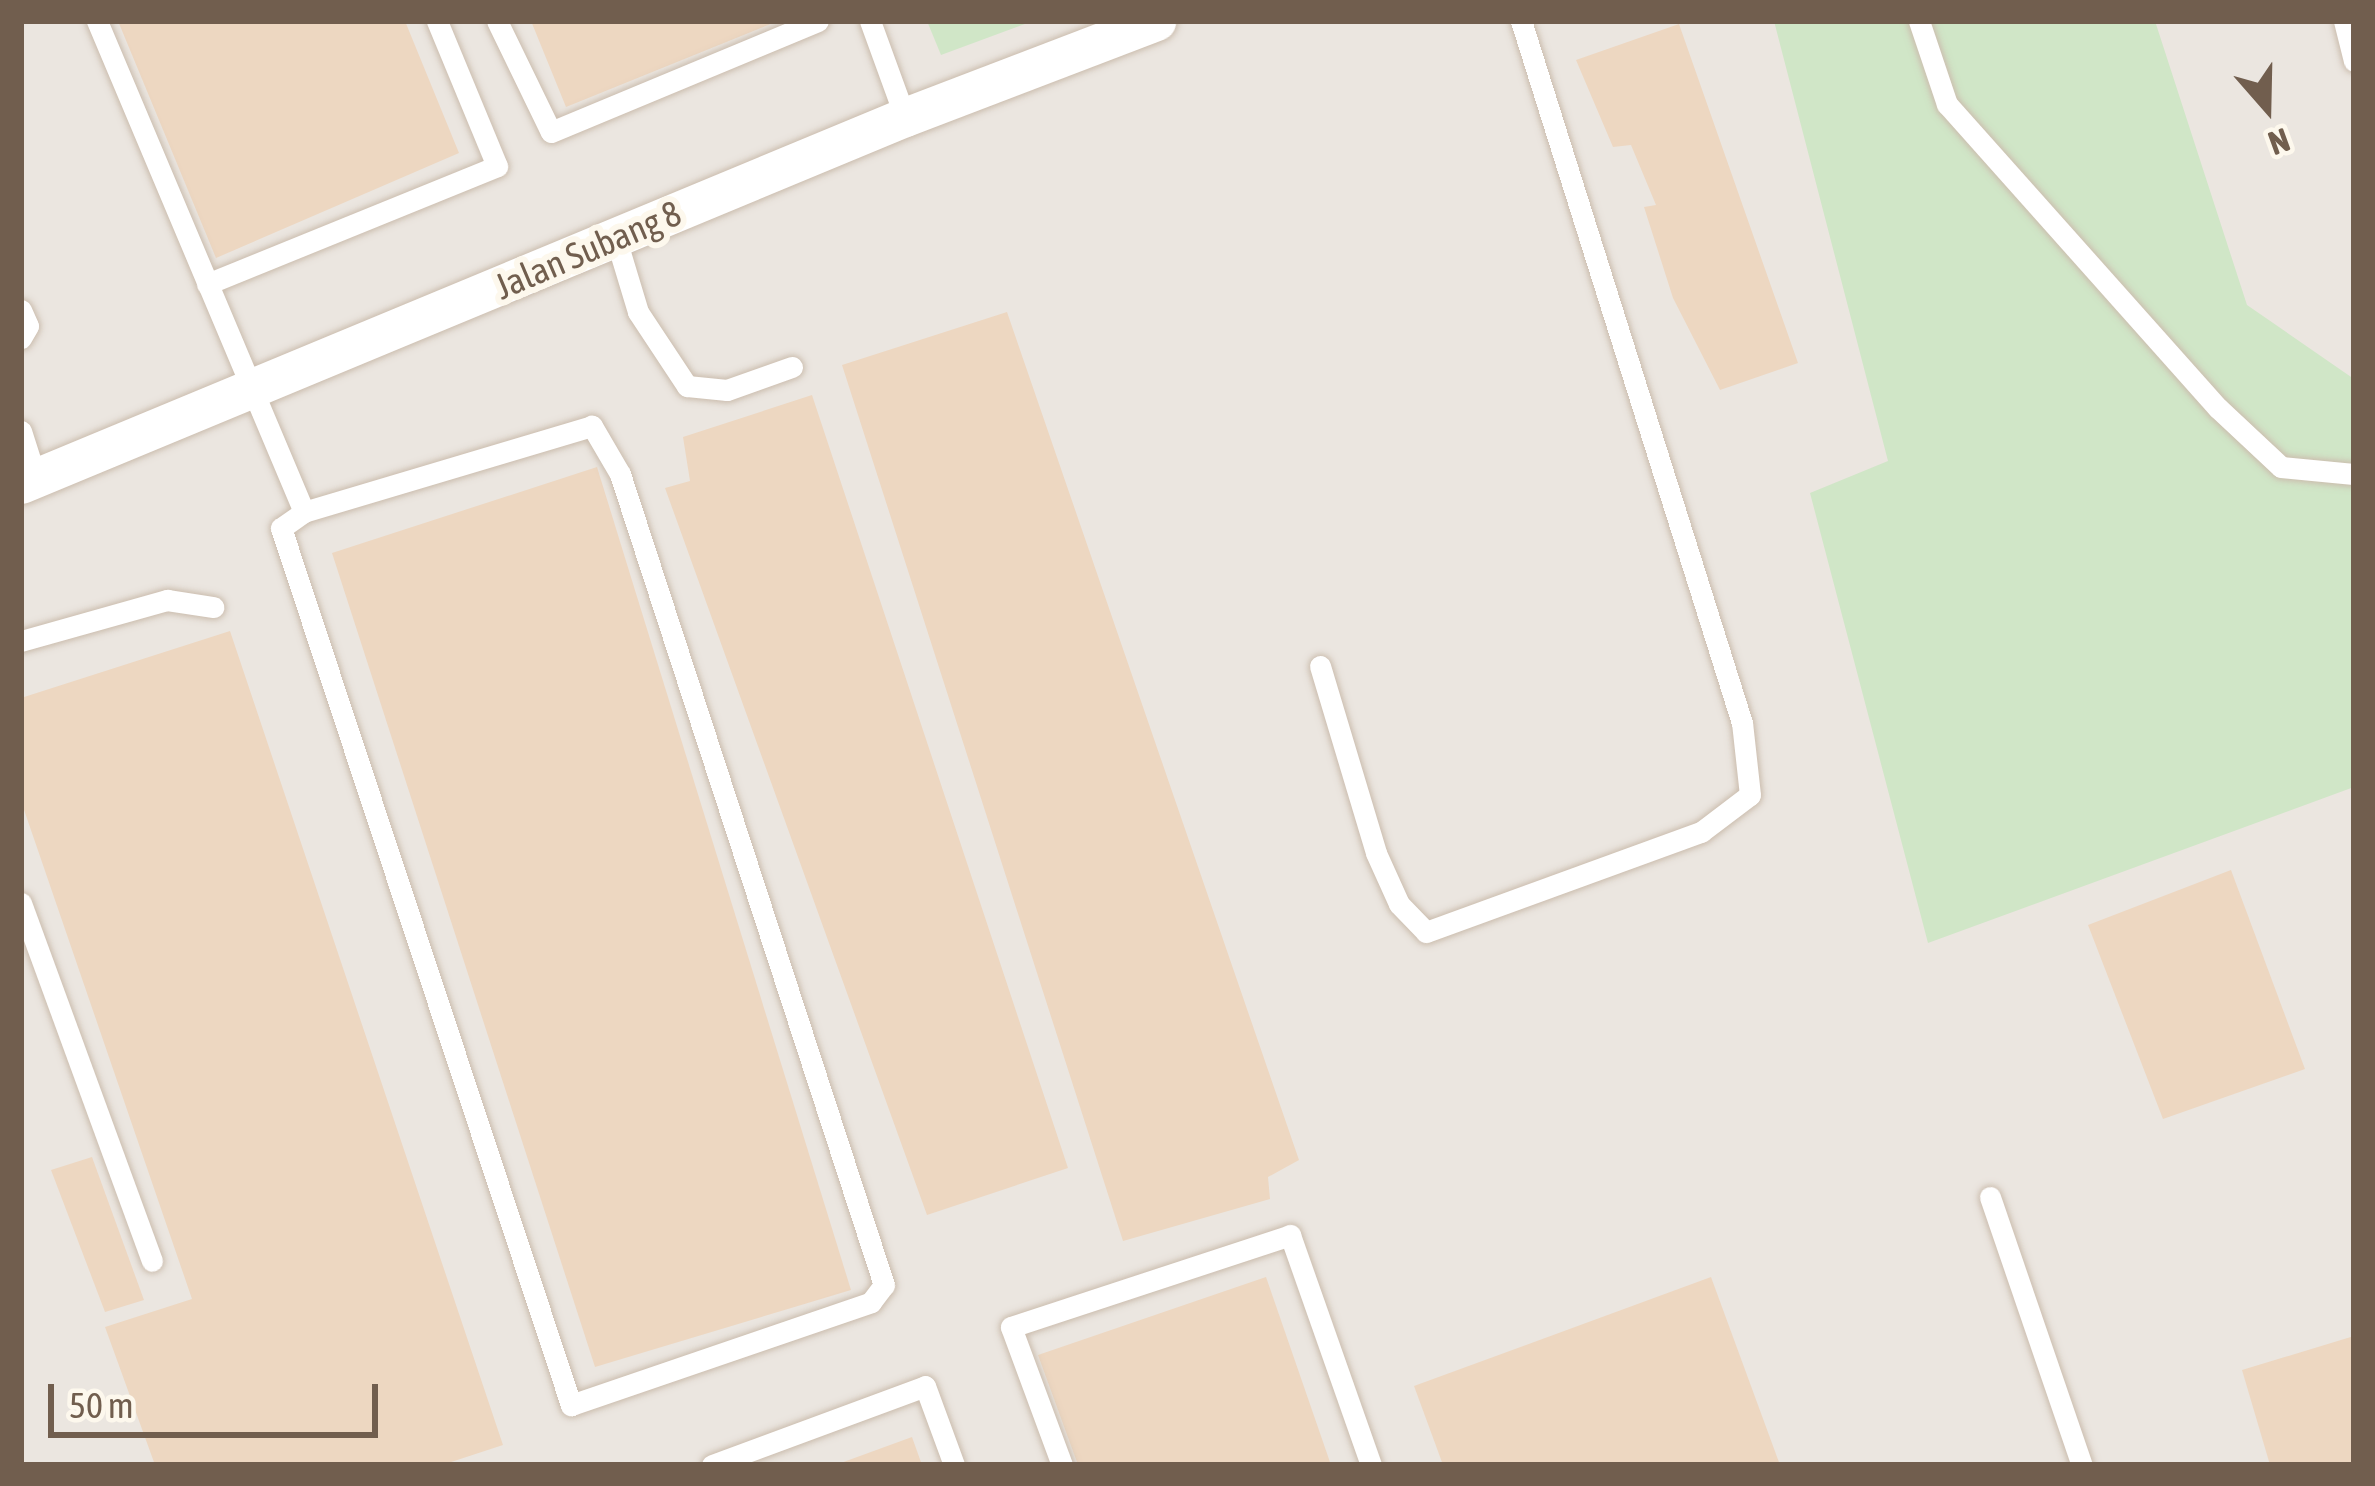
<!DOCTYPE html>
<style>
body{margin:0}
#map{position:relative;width:2375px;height:1486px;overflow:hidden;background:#faf4e7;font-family:"Asap Condensed",sans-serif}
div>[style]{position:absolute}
.industrial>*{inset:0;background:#ebe6e0}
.green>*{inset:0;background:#d0e6c7}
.building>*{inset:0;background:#edd7c1}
.roads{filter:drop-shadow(0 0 3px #cbbdae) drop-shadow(0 0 3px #cbbdae)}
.lane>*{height:21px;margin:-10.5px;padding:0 10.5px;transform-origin:10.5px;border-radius:10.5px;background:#fff}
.street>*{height:39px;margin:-19.5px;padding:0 19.5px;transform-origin:19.5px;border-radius:19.5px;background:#fff}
span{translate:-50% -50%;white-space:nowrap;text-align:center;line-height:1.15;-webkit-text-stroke:12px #fdf8ed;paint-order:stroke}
.street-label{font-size:36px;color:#715e4e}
.frame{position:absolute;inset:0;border:24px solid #715e4e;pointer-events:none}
.north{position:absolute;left:2207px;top:48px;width:120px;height:120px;-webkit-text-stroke:9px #fdf8ed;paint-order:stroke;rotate:160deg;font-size:33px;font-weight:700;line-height:48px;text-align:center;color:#715e4e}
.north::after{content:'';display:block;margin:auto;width:42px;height:54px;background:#715e4e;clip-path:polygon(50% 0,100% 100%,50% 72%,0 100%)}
.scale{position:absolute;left:48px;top:1384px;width:330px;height:54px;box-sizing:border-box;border:6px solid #715e4e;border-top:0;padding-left:15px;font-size:36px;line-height:42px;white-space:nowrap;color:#715e4e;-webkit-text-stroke:9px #fdf8ed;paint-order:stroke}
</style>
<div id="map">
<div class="industrial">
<i style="clip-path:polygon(21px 21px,2354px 21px,2354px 1465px,21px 1465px)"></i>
</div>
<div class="green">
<i style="clip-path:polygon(927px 21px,1033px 21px,941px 55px)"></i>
<i style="clip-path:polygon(1774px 21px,2155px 21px,2247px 305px,2354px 379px,2354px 787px,1928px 943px,1810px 493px,1888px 461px)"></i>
</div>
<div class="building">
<i style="clip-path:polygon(118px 21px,405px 21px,459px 153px,216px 258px)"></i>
<i style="clip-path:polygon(531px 21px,778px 21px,566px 107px)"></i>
<i style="clip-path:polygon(1679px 24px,1798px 363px,1720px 390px,1673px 298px,1644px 207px,1656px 205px,1631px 145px,1613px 147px,1576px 60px)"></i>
<i style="clip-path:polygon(1007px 312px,1299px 1160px,1268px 1177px,1270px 1199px,1123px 1241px,842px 365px)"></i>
<i style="clip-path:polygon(812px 395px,1068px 1168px,927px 1215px,665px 488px,690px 481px,683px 437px)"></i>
<i style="clip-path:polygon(597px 467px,851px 1290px,595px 1367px,332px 553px)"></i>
<i style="clip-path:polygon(230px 631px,503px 1445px,442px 1465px,155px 1465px,105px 1327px,192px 1299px,21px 801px,21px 698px)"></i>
<i style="clip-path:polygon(2231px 870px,2305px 1069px,2163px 1119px,2088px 925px)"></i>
<i style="clip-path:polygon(92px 1157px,144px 1300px,105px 1312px,51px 1170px)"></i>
<i style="clip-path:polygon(1266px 1277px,1331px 1465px,1078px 1465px,1038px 1355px)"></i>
<i style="clip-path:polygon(1711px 1277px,1780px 1465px,1443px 1465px,1414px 1386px)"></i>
<i style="clip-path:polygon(2354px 1336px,2354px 1465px,2270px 1465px,2242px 1370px)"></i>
<i style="clip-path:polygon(912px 1437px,922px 1465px,838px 1465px,838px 1464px)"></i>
</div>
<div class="roads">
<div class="lane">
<i style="left:97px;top:21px;width:533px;rotate:67.14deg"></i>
<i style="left:304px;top:512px;width:28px;rotate:145deg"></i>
<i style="left:281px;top:528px;width:924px;rotate:71.7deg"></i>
<i style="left:571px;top:1405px;width:317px;rotate:-18.9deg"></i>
<i style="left:871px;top:1302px;width:21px;rotate:-53deg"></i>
<i style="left:884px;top:1285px;width:853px;rotate:-108.03deg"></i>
<i style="left:620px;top:474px;width:56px;rotate:-120.3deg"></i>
<i style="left:592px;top:426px;width:301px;rotate:163.4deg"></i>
<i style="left:497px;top:21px;width:123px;rotate:64.1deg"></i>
<i style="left:551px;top:132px;width:289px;rotate:-22.6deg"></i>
<i style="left:870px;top:21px;width:102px;rotate:70deg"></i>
<i style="left:1919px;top:21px;width:88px;rotate:71.4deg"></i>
<i style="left:1947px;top:104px;width:407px;rotate:48.3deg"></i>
<i style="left:2218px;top:408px;width:86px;rotate:43.1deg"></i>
<i style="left:2281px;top:467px;width:73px;rotate:5.5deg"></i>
<i style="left:2344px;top:21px;width:41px;rotate:76deg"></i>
<i style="left:616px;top:239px;width:76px;rotate:73.2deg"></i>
<i style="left:638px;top:312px;width:89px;rotate:56.5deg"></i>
<i style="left:687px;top:386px;width:40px;rotate:5.7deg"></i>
<i style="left:727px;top:390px;width:69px;rotate:-19.5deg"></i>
<i style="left:207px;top:284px;width:313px;rotate:-22.1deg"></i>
<i style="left:497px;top:166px;width:157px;rotate:-112.5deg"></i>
<i style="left:21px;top:310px;width:17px;rotate:66deg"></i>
<i style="left:28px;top:326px;width:14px;rotate:120deg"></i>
<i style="left:21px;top:431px;width:49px;rotate:72.3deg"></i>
<i style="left:21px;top:641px;width:152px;rotate:-15.7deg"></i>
<i style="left:167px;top:600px;width:47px;rotate:8.7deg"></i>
<i style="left:1320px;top:666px;width:195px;rotate:73.3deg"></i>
<i style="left:1376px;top:853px;width:56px;rotate:65.7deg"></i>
<i style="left:1399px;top:904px;width:39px;rotate:46deg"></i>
<i style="left:1426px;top:932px;width:293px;rotate:-20deg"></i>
<i style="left:1701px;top:832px;width:61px;rotate:-37.1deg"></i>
<i style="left:1750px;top:795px;width:72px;rotate:-96.3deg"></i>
<i style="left:1742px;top:723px;width:736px;rotate:-107.47deg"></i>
<i style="left:21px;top:903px;width:381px;rotate:69.9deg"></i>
<i style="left:1990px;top:1197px;width:283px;rotate:71.1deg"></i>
<i style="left:712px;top:1465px;width:227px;rotate:-20.3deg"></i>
<i style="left:925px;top:1386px;width:84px;rotate:69.8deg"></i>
<i style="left:1062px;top:1465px;width:147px;rotate:-110.3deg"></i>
<i style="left:1011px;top:1327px;width:294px;rotate:-18.2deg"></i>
<i style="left:1290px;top:1235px;width:244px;rotate:70.6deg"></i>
</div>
<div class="street">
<i style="left:21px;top:484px;width:957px;rotate:-22.55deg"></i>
<i style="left:905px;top:117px;width:269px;rotate:-20.9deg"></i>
</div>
</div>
<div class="street-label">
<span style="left:588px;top:250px;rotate:-23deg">Jalan Subang 8</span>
</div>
<div class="frame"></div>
<div class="north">N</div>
<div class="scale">50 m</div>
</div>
